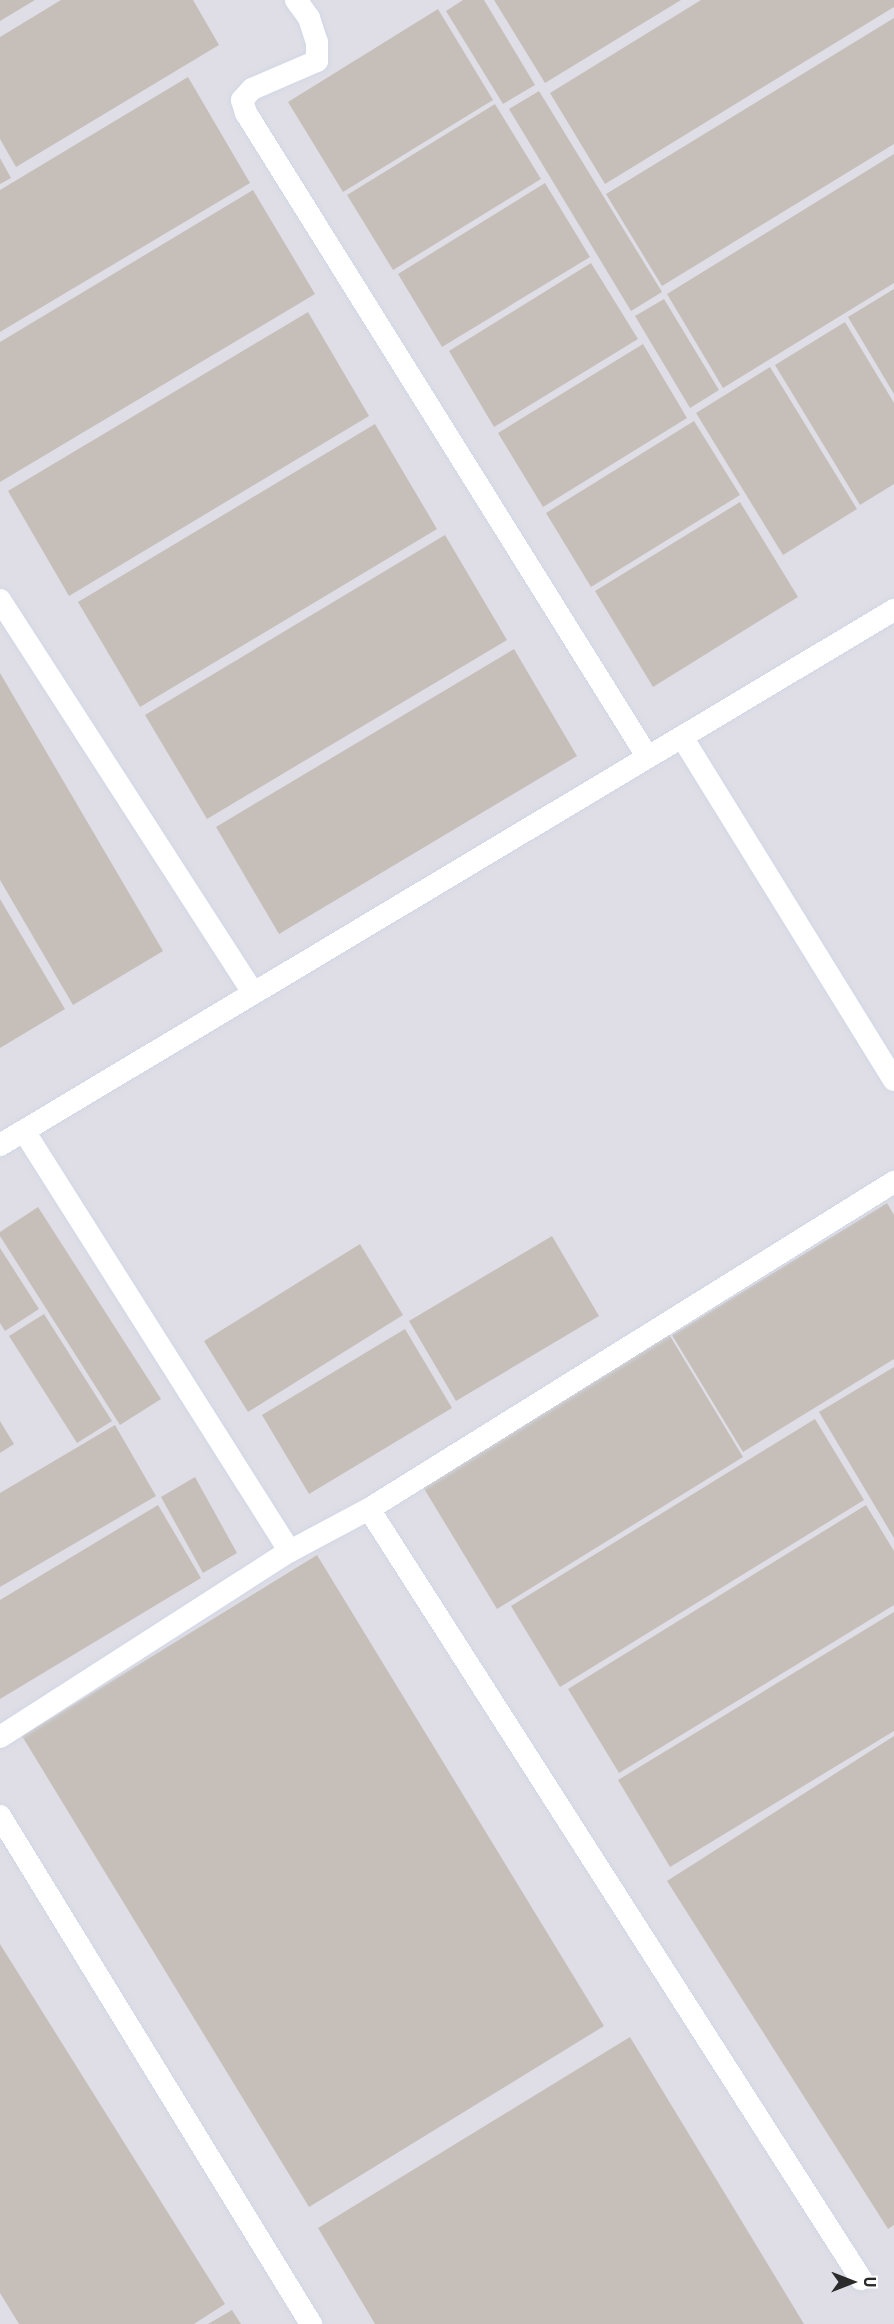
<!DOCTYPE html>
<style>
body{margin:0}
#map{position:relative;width:894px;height:2324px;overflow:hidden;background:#eee5dd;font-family:"IBM Plex Sans",sans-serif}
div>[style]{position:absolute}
.industrial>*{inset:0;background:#dfdee6}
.building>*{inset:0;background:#c6bfb9}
.roads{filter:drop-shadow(0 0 2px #d2d7e5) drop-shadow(0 0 2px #d2d7e5)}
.service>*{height:22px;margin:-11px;padding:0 11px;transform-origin:11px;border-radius:11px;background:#fff}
span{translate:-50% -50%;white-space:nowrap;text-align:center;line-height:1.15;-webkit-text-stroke:4.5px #fff;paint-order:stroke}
.north{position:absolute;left:822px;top:2252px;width:60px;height:60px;-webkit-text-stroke:4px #fff;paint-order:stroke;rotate:90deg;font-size:16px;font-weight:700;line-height:24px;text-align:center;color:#2b2b2b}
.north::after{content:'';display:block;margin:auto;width:21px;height:27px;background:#2b2b2b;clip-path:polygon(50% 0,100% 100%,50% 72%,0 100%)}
</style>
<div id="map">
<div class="industrial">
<i style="clip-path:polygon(0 0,894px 0,894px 2324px,0 2324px)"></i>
</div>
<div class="building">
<i style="clip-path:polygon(0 0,35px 0,0 21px)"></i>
<i style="clip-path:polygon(61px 0,193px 0,219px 45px,16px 167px,0 139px,0 37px)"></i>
<i style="clip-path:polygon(463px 0,484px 0,535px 85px,503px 104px,446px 11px)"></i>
<i style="clip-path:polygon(494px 0,681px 0,545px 83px)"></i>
<i style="clip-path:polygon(701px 0,894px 0,894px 7px,605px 184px,550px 93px)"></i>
<i style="clip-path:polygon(438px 9px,493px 100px,343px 192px,288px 102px)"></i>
<i style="clip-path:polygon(894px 18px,894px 144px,662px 286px,606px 194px)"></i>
<i style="clip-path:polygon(188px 77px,250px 183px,0 332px,0 190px)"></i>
<i style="clip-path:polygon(539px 91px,662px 292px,631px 311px,509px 109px)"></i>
<i style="clip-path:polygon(495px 104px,541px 179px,393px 270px,347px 195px)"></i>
<i style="clip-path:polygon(894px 154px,894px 283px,723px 388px,667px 294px)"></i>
<i style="clip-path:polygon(0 158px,11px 178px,0 184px)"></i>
<i style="clip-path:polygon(545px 183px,590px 257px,442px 347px,398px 274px)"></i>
<i style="clip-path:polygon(253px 190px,315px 294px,0 482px,0 342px)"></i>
<i style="clip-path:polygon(591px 263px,638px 339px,494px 427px,449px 351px)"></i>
<i style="clip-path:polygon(894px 289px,894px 394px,848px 317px)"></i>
<i style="clip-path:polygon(664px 299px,719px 390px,690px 408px,635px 316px)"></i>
<i style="clip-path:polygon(308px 312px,369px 416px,69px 596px,8px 491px)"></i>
<i style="clip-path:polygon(845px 322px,894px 403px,894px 484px,860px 505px,775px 365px)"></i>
<i style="clip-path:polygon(643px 344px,687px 418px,543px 507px,498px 433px)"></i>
<i style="clip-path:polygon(770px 367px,857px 509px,783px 555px,696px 413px)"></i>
<i style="clip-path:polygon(694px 421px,740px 495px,591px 587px,546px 513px)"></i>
<i style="clip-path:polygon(375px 424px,437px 529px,140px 707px,78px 602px)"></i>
<i style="clip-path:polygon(740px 502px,798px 597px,653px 687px,595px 591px)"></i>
<i style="clip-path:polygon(445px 535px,507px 640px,207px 819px,145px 715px)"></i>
<i style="clip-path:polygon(514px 649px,577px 756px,279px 934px,216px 827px)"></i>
<i style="clip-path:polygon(0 673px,163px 951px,73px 1005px,0 880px)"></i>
<i style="clip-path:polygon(0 899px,65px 1009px,0 1048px)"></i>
<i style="clip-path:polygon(887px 1203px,894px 1215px,894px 1359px,743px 1452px,672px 1335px)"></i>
<i style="clip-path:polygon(38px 1207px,161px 1399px,120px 1425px,0 1236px,0 1232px)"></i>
<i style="clip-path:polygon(552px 1236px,599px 1316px,456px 1401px,409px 1321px)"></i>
<i style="clip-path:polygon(360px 1244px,403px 1315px,248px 1412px,204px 1341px)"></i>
<i style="clip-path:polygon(0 1248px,39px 1309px,5px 1331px,0 1323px)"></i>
<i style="clip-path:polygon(44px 1314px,112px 1421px,77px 1443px,9px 1336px)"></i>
<i style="clip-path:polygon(405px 1329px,452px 1408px,309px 1494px,262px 1415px)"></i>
<i style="clip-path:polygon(667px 1331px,743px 1457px,497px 1609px,420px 1482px)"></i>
<i style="clip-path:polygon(894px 1367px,894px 1538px,819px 1412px)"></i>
<i style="clip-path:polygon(815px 1419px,864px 1500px,560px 1687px,511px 1606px)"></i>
<i style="clip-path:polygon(0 1421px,14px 1444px,0 1453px)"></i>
<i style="clip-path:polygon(115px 1425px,156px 1496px,0 1587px,0 1493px)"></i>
<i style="clip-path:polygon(195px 1477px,237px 1553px,203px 1573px,161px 1497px)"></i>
<i style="clip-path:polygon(158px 1505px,201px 1578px,0 1699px,0 1600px)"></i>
<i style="clip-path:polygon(866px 1505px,894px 1551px,894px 1605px,619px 1773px,568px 1689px)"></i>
<i style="clip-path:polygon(317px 1555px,604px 2026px,309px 2207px,22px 1736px)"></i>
<i style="clip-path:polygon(894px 1612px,894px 1731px,670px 1867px,618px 1780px)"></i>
<i style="clip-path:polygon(894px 1736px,894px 2225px,888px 2229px,667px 1881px)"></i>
<i style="clip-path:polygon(0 1944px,225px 2304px,194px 2324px,19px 2324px,0 2293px)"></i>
<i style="clip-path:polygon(630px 2037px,804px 2324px,375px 2324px,318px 2228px)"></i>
<i style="clip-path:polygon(232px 2310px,241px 2324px,208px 2324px)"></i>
</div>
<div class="roads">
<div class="service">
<i style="left:296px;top:0;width:22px;rotate:54deg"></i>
<i style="left:309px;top:18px;width:25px;rotate:72deg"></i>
<i style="left:317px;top:42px;width:19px;rotate:90deg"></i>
<i style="left:317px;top:61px;width:71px;rotate:156.7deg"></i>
<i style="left:252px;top:89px;width:15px;rotate:132deg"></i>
<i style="left:242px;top:100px;width:14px;rotate:73deg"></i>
<i style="left:246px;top:113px;width:758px;rotate:58.05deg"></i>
<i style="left:0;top:600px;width:467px;rotate:57.2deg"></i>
<i style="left:682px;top:737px;width:403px;rotate:58.3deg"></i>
<i style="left:24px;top:1131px;width:497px;rotate:57.7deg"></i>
<i style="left:0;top:1145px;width:1042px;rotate:-30.9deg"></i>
<i style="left:369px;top:1509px;width:914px;rotate:57.42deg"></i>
<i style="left:0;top:1737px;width:345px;rotate:-32.7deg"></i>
<i style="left:290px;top:1551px;width:89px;rotate:-28deg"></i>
<i style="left:369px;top:1509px;width:619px;rotate:-31.92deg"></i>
<i style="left:0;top:1816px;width:596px;rotate:58.52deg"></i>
</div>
</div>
<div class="north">U</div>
</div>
